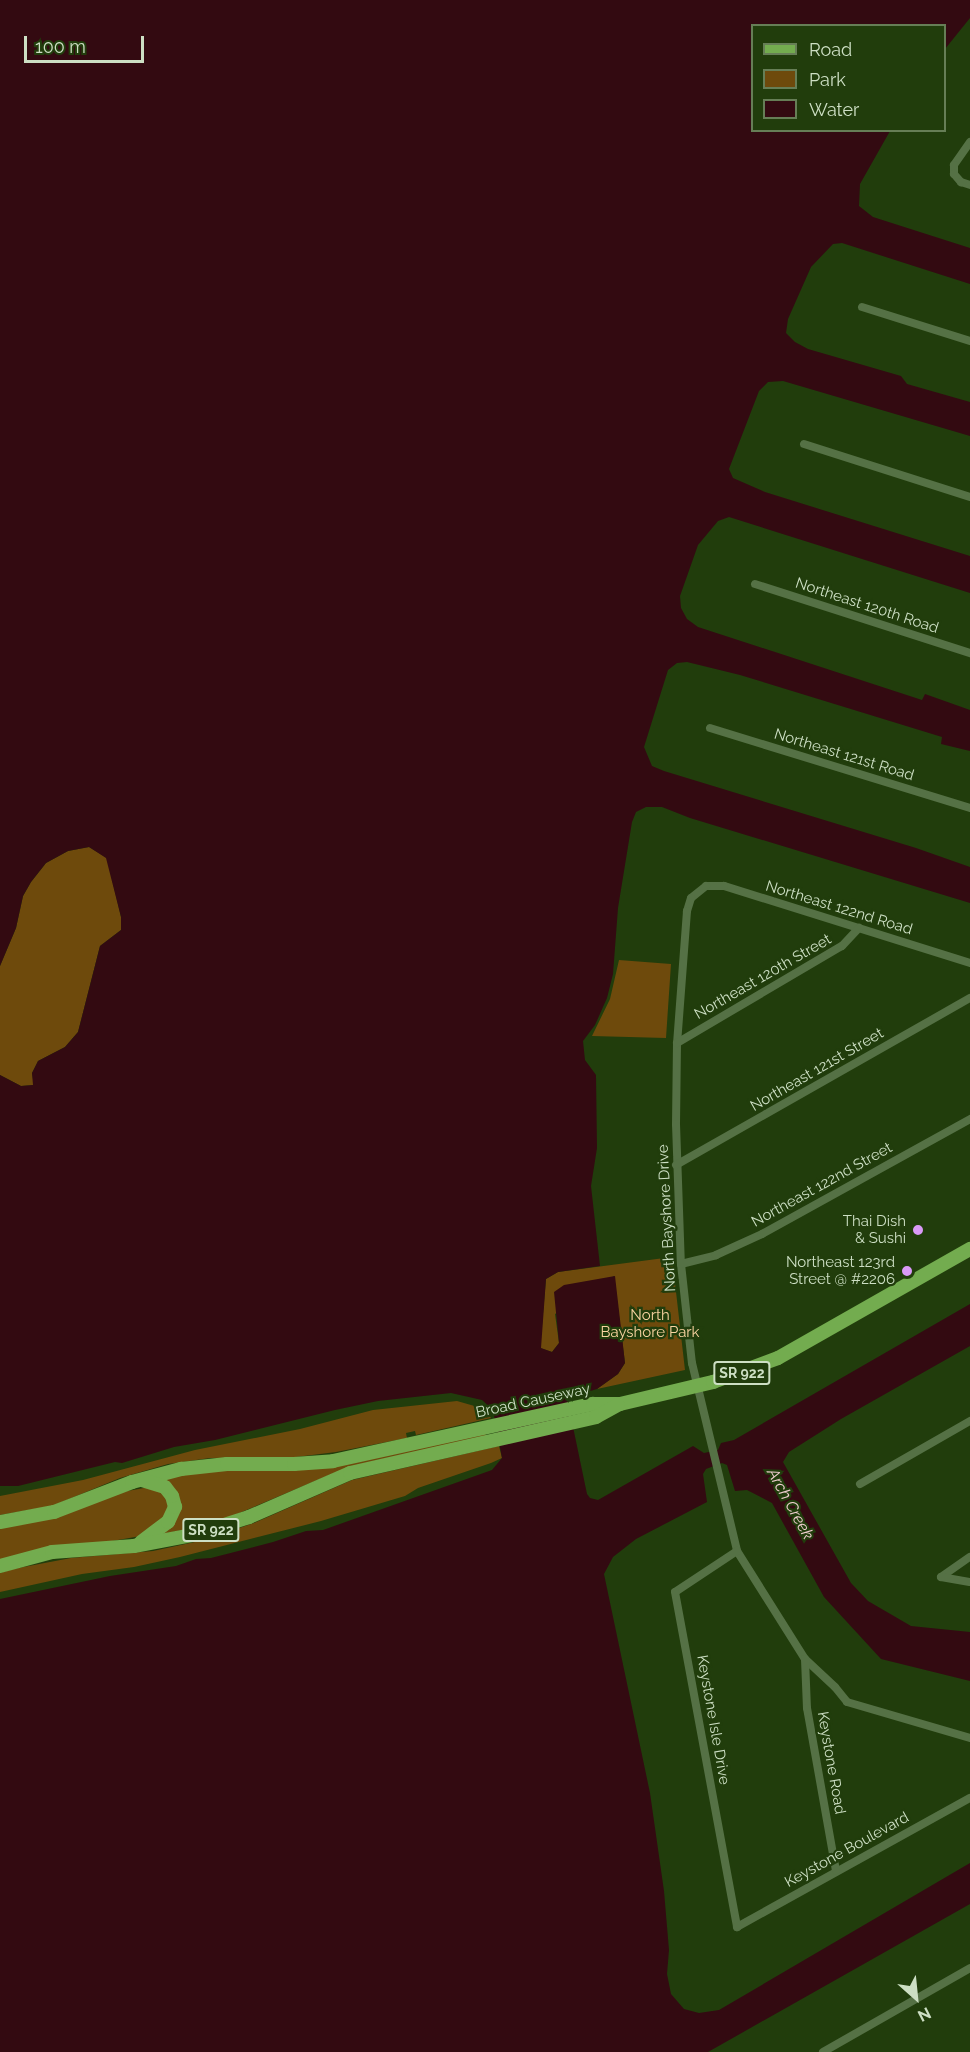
<!DOCTYPE html>
<style>
body{margin:0}
#map{position:relative;width:970px;height:2052px;overflow:hidden;background:#213d0c;font-family:Raleway,sans-serif}
div>[style]{position:absolute}
.green>*{inset:0;background:#6e4a0c}
.water>*{inset:0;background:#330a11}
.minor>*{height:8px;margin:-4px;padding:0 4px;transform-origin:4px;border-radius:4px;background:#557145}
.primary>*{height:14px;margin:-7px;padding:0 7px;transform-origin:7px;border-radius:7px;background:#73ac4f}
.dots>*{width:16px;height:16px;translate:-50% -50%;box-sizing:border-box;border:3px solid #213d0c;border-radius:50%}
span{translate:-50% -50%;white-space:nowrap;text-align:center;line-height:1.15;-webkit-text-stroke:4.5px #213d0c;paint-order:stroke}
.shield-label span{padding:2px 4px;background:#213d0c;border:2px solid;border-radius:4px;-webkit-text-stroke-width:0}
.shield-label{font-size:14px;color:#cddfc4;font-weight:700}
.street-label{font-size:15px;color:#cddfc4}
.poi-label{font-size:15px;color:#cddfc4}
.right{translate:-100% -50%;text-align:right}
.park-label{font-size:15px;color:#f9d3a1}
.water-label{font-size:16px;color:#f1cfd1;font-style:italic}
.legend{position:absolute;left:751px;top:24px;width:195px;height:108px;box-sizing:border-box;background:#213d0c;border:2px solid #667e56;margin:0;padding:8px 10px;list-style:none;font-size:18px;color:#cddfc4}
.legend li{display:flex;align-items:center;gap:12px;height:30px}
.legend b{width:30px;border:2px solid #667e56}
.north{position:absolute;left:886px;top:1968px;width:60px;height:60px;-webkit-text-stroke:4px #213d0c;paint-order:stroke;rotate:153deg;font-size:16px;font-weight:700;line-height:24px;text-align:center;color:#cddfc4}
.north::after{content:'';display:block;margin:auto;width:21px;height:27px;background:#cddfc4;clip-path:polygon(50% 0,100% 100%,50% 72%,0 100%)}
.scale{position:absolute;left:24px;top:36px;width:120px;height:27px;box-sizing:border-box;border:3px solid #cddfc4;border-top:0;padding-left:8px;font-size:18px;line-height:21px;white-space:nowrap;color:#cddfc4;-webkit-text-stroke:4px #213d0c;paint-order:stroke}
</style>
<div id="map">
<div class="green">
<i style="clip-path:polygon(89px 847px,107px 858px,121px 917px,121px 930px,100px 946px,78px 1032px,65px 1047px,38px 1061px,32px 1073px,34px 1085px,21px 1086px,0 1075px,0 966px,16px 928px,23px 896px,31px 882px,46px 863px,68px 851px)"></i>
<i style="clip-path:polygon(619px 960px,671px 964px,666px 1038px,592px 1036px,610px 999px)"></i>
<i style="clip-path:polygon(672px 1257px,685px 1370px,597px 1389px,618px 1374px,625px 1363px,614px 1276px,555px 1314px,559px 1343px,552px 1352px,540px 1348px,546px 1279px,558px 1272px)"></i>
<i style="clip-path:polygon(457px 1401px,485px 1409px,491px 1418px,416px 1435px,415px 1431px,406px 1433px,407px 1438px,336px 1452px,296px 1457px,210px 1458px,168px 1464px,120px 1478px,52px 1506px,0 1515px,0 1496px,83px 1480px,195px 1450px,300px 1429px,373px 1410px)"></i>
<i style="clip-path:polygon(485px 1432px,486px 1436px,334px 1473px,213px 1524px,157px 1535px,175px 1517px,160px 1479px,198px 1471px,277px 1469px)"></i>
<i style="clip-path:polygon(499px 1446px,502px 1458px,491px 1463px,418px 1488px,405px 1496px,321px 1521px,180px 1557px,134px 1567px,82px 1574px,0 1592px,0 1573px,13px 1569px,71px 1558px,153px 1551px,204px 1540px,254px 1523px,352px 1480px)"></i>
<i style="clip-path:polygon(155px 1486px,163px 1489px,171px 1509px,146px 1535px,0 1561px,0 1526px,111px 1494px)"></i>
</div>
<div class="water">
<i style="clip-path:polygon(0 0,970px 0,970px 18px,945px 49px,944px 26px,752px 26px,752px 130px,890px 131px,860px 184px,859px 206px,873px 217px,970px 248px,970px 284px,842px 243px,833px 244px,811px 267px,788px 319px,786px 333px,795px 342px,808px 349px,901px 376px,907px 384px,970px 402px,970px 436px,783px 381px,768px 382px,759px 391px,729px 469px,733px 478px,765px 492px,970px 556px,970px 593px,729px 517px,718px 521px,698px 545px,680px 596px,681px 608px,687px 619px,698px 627px,922px 700px,925px 694px,970px 710px,970px 751px,941px 744px,942px 737px,740px 675px,687px 662px,677px 663px,668px 670px,644px 747px,652px 766px,664px 771px,916px 848px,970px 867px,970px 903px,690px 818px,662px 807px,646px 807px,636px 812px,632px 822px,618px 908px,613px 974px,607px 998px,595px 1025px,583px 1041px,585px 1060px,596px 1075px,597px 1148px,591px 1186px,600px 1266px,558px 1272px,546px 1279px,541px 1348px,552px 1352px,559px 1343px,554px 1292px,564px 1285px,615px 1276px,625px 1363px,618px 1374px,597px 1389px,567px 1398px,587px 1494px,590px 1498px,598px 1500px,693px 1446px,704px 1453px,718px 1450px,721px 1443px,734px 1440px,970px 1304px,970px 1346px,841px 1419px,789px 1452px,783px 1462px,851px 1583px,868px 1601px,911px 1626px,970px 1632px,970px 1681px,881px 1659px,824px 1597px,772px 1503px,747px 1490px,735px 1491px,727px 1465px,722px 1463px,706px 1469px,703px 1474px,707px 1502px,636px 1539px,613px 1557px,604px 1574px,650px 1793px,664px 1891px,669px 1950px,667px 1974px,671px 1994px,684px 2009px,699px 2013px,719px 2010px,970px 1863px,970px 1904px,708px 2052px,0 2052px,0 1599px,110px 1576px,176px 1566px,196px 1559px,211px 1558px,273px 1542px,306px 1531px,323px 1530px,492px 1470px,502px 1458px,493px 1410px,482px 1400px,451px 1393px,378px 1401px,335px 1410px,215px 1440px,174px 1447px,122px 1463px,115px 1462px,18px 1486px,0 1486px,0 1075px,21px 1086px,33px 1085px,32px 1073px,38px 1061px,65px 1047px,78px 1032px,100px 946px,121px 930px,121px 917px,106px 858px,89px 847px,68px 851px,46px 863px,31px 882px,23px 896px,16px 928px,0 966px)"></i>
</div>
<div class="minor">
<i style="left:970px;top:142px;width:28px;rotate:125deg"></i>
<i style="left:954px;top:165px;width:9px;rotate:90deg"></i>
<i style="left:954px;top:174px;width:11px;rotate:49deg"></i>
<i style="left:961px;top:182px;width:9px;rotate:18deg"></i>
<i style="left:862px;top:307px;width:113px;rotate:17.5deg"></i>
<i style="left:804px;top:444px;width:174px;rotate:17.7deg"></i>
<i style="left:755px;top:584px;width:226px;rotate:17.8deg"></i>
<i style="left:710px;top:728px;width:272px;rotate:17.1deg"></i>
<i style="left:970px;top:963px;width:258px;rotate:-162.6deg"></i>
<i style="left:724px;top:886px;width:18px;rotate:180deg"></i>
<i style="left:706px;top:886px;width:19px;rotate:141deg"></i>
<i style="left:691px;top:898px;width:14px;rotate:107deg"></i>
<i style="left:687px;top:911px;width:132px;rotate:94.3deg"></i>
<i style="left:677px;top:1043px;width:81px;rotate:90.7deg"></i>
<i style="left:676px;top:1124px;width:140px;rotate:88deg"></i>
<i style="left:681px;top:1264px;width:100px;rotate:83.7deg"></i>
<i style="left:692px;top:1363px;width:193px;rotate:76.5deg"></i>
<i style="left:737px;top:1551px;width:128px;rotate:57.8deg"></i>
<i style="left:805px;top:1659px;width:41px;rotate:43deg"></i>
<i style="left:835px;top:1687px;width:19px;rotate:51deg"></i>
<i style="left:847px;top:1702px;width:128px;rotate:16.3deg"></i>
<i style="left:677px;top:1043px;width:191px;rotate:-30.5deg"></i>
<i style="left:842px;top:946px;width:25px;rotate:-47deg"></i>
<i style="left:676px;top:1165px;width:338px;rotate:-29.6deg"></i>
<i style="left:681px;top:1264px;width:36px;rotate:-14deg"></i>
<i style="left:716px;top:1255px;width:51px;rotate:-24.5deg"></i>
<i style="left:762px;top:1234px;width:238px;rotate:-28.9deg"></i>
<i style="left:860px;top:1484px;width:127px;rotate:-29.8deg"></i>
<i style="left:737px;top:1551px;width:74px;rotate:146.5deg"></i>
<i style="left:675px;top:1592px;width:341px;rotate:79.5deg"></i>
<i style="left:737px;top:1927px;width:266px;rotate:-29deg"></i>
<i style="left:941px;top:1577px;width:35px;rotate:-35deg"></i>
<i style="left:941px;top:1577px;width:29px;rotate:10deg"></i>
<i style="left:805px;top:1659px;width:49px;rotate:87.7deg"></i>
<i style="left:807px;top:1708px;width:165px;rotate:79.9deg"></i>
<i style="left:823px;top:2052px;width:169px;rotate:-29.7deg"></i>
</div>
<div class="primary">
<i style="left:0;top:1522px;width:55px;rotate:-10.5deg"></i>
<i style="left:54px;top:1512px;width:84px;rotate:-21deg"></i>
<i style="left:132px;top:1482px;width:51px;rotate:-14.9deg"></i>
<i style="left:181px;top:1469px;width:46px;rotate:-6.2deg"></i>
<i style="left:227px;top:1464px;width:67px"></i>
<i style="left:294px;top:1464px;width:39px;rotate:-4deg"></i>
<i style="left:333px;top:1461px;width:266px;rotate:-12.4deg"></i>
<i style="left:593px;top:1404px;width:27px"></i>
<i style="left:620px;top:1404px;width:96px;rotate:-13.3deg"></i>
<i style="left:713px;top:1382px;width:69px;rotate:-20.3deg"></i>
<i style="left:778px;top:1358px;width:221px;rotate:-29.6deg"></i>
<i style="left:141px;top:1542px;width:34px;rotate:-37deg"></i>
<i style="left:168px;top:1522px;width:17px;rotate:-65deg"></i>
<i style="left:175px;top:1507px;width:11px;rotate:-105deg"></i>
<i style="left:172px;top:1496px;width:11px;rotate:-128deg"></i>
<i style="left:165px;top:1487px;width:24px;rotate:-163deg"></i>
<i style="left:0;top:1566px;width:54px;rotate:-15.1deg"></i>
<i style="left:52px;top:1552px;width:82px;rotate:-4.2deg"></i>
<i style="left:134px;top:1546px;width:60px;rotate:-10.6deg"></i>
<i style="left:193px;top:1535px;width:59px;rotate:-17.8deg"></i>
<i style="left:249px;top:1517px;width:110px;rotate:-23.5deg"></i>
<i style="left:350px;top:1473px;width:252px;rotate:-12.8deg"></i>
<i style="left:596px;top:1417px;width:25px;rotate:-29deg"></i>
</div>
<div class="dots">
<i style="left:918px;top:1230px;background:#da9af7"></i>
<i style="left:907px;top:1271px;background:#da9af7"></i>
</div>
<div class="shield-label">
<span style="left:742px;top:1373px">SR 922</span>
<span style="left:211px;top:1530px">SR 922</span>
</div>
<div class="street-label">
<span style="left:867px;top:606px;rotate:18deg">Northeast 120th Road</span>
<span style="left:844px;top:755px;rotate:17deg">Northeast 121st Road</span>
<span style="left:839px;top:908px;rotate:17deg">Northeast 122nd Road</span>
<span style="left:763px;top:977px;rotate:-30deg">Northeast 120th Street</span>
<span style="left:817px;top:1070px;rotate:-30deg">Northeast 121st Street</span>
<span style="left:822px;top:1185px;rotate:-29deg">Northeast 122nd Street</span>
<span style="left:667px;top:1218px;rotate:-93deg">North Bayshore Drive</span>
<span style="left:533px;top:1401px;rotate:-12deg">Broad Causeway</span>
<span style="left:713px;top:1720px;rotate:80deg">Keystone Isle Drive</span>
<span style="left:831px;top:1763px;rotate:80deg">Keystone Road</span>
<span style="left:847px;top:1850px;rotate:-29deg">Keystone Boulevard</span>
</div>
<div class="poi-label">
<span class="right" style="left:906px;top:1230px">Thai Dish<br>&amp; Sushi</span>
<span class="right" style="left:895px;top:1271px">Northeast 123rd<br>Street @ #2206</span>
</div>
<div class="park-label">
<span style="left:650px;top:1324px">North<br>Bayshore Park</span>
</div>
<div class="water-label">
<span style="left:790px;top:1504px;rotate:61deg">Arch Creek</span>
</div>
<ul class="legend">
<li><b style="height:8px;background:#73ac4f"></b>Road</li>
<li><b style="height:16px;background:#6e4a0c"></b>Park</li>
<li><b style="height:16px;background:#330a11"></b>Water</li>
</ul>
<div class="north">N</div>
<div class="scale">100 m</div>
</div>
